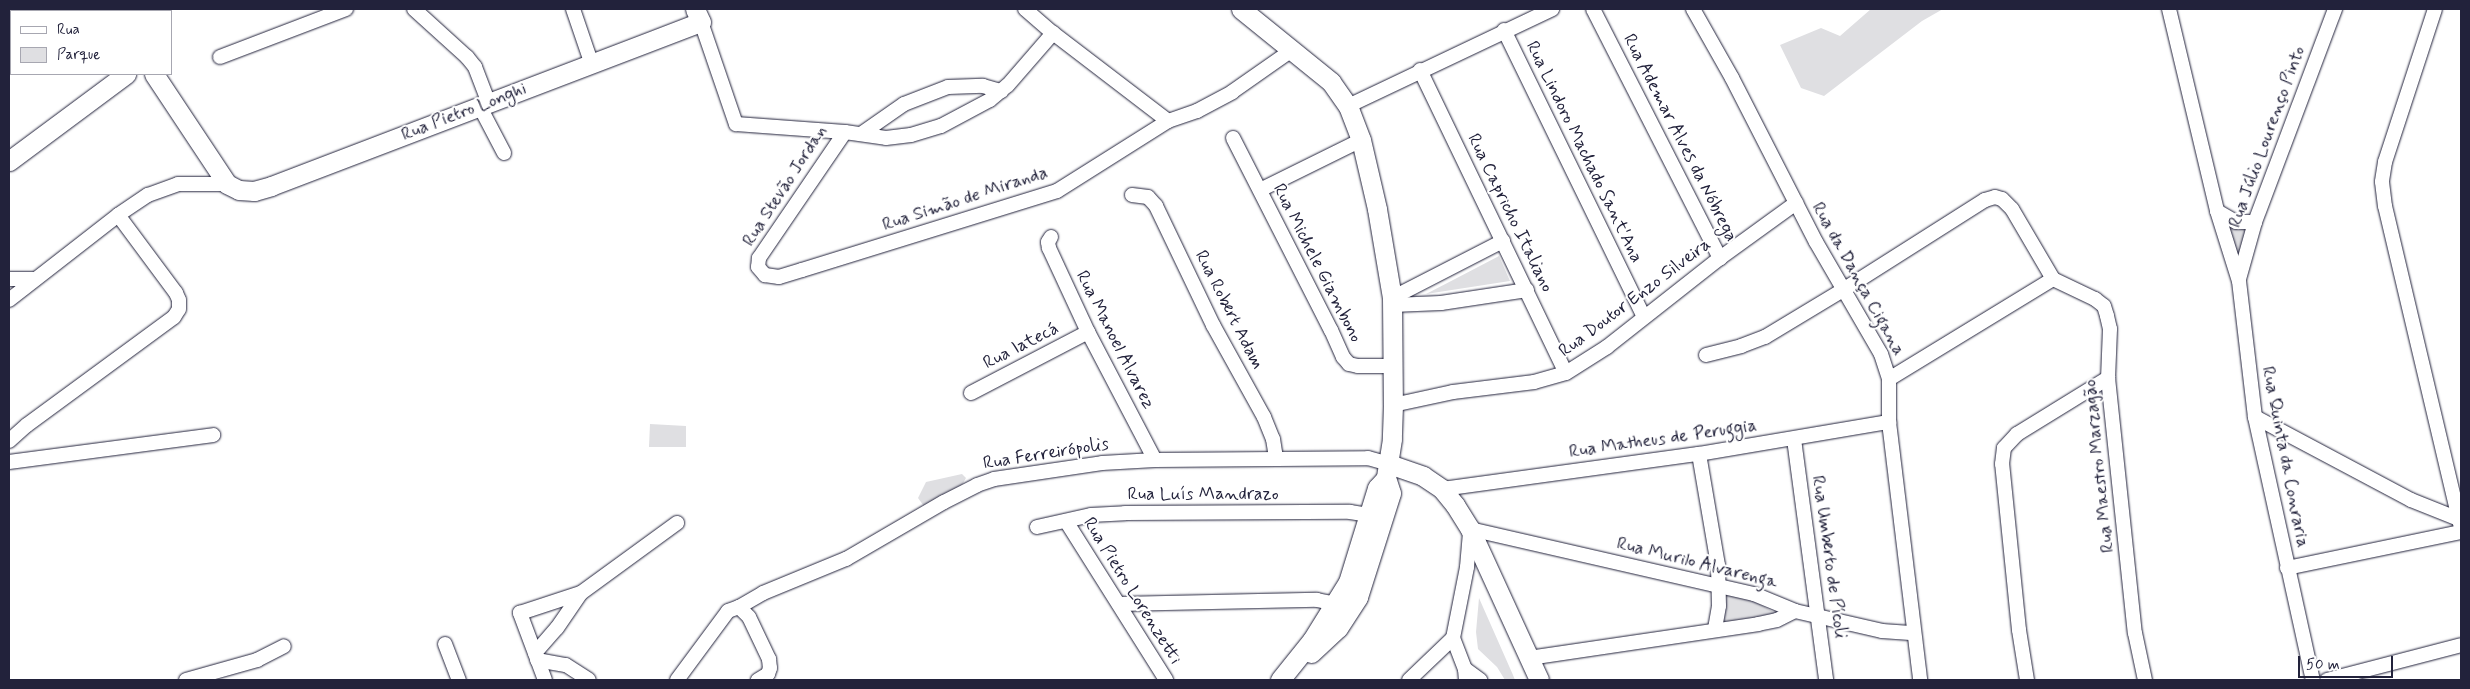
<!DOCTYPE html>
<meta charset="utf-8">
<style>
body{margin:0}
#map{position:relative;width:2470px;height:689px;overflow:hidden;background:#fff;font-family:Mynerve,sans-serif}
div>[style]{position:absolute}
.green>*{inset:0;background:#dfdfe2}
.roads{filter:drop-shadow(0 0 1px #22223b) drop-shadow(0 0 1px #22223b)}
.street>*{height:14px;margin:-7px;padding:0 7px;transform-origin:7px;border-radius:7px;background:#fff}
.secondary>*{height:19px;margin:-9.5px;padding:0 9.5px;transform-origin:9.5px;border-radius:9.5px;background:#fff}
span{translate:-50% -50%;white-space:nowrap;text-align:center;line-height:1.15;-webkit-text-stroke:4px #fff;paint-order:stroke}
.street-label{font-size:18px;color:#22223b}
.frame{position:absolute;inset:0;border:10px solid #22223b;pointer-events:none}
.legend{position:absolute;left:10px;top:10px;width:162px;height:65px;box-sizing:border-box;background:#fff;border:1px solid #a7a7b1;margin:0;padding:6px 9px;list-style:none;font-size:15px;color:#22223b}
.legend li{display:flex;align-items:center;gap:10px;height:25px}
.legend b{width:25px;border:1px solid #a7a7b1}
.scale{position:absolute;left:2298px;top:656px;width:95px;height:22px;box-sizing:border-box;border:2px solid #22223b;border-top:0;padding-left:6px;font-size:15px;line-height:18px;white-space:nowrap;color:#22223b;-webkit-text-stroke:4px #fff;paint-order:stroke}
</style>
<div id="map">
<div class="green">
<i style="clip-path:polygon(1871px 9px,1943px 9px,1922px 21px,1824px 96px,1801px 88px,1780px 45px,1821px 28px,1840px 36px)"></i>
<i style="clip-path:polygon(2222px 218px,2250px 225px,2240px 266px)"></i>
<i style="clip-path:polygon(1499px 256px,1510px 281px,1426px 294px,1455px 279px)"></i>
<i style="clip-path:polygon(650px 424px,686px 426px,686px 447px,649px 447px)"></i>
<i style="clip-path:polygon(962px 474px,966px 478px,959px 490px,926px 509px,918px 498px,926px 482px)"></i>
<i style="clip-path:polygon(1722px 591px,1754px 601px,1777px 614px,1720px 625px)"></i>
<i style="clip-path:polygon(1479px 598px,1513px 675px,1515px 680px,1505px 680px,1497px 667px,1478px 649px,1476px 632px)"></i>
</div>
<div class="roads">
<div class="street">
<i style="left:108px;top:9px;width:3px;rotate:45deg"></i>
<i style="left:414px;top:9px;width:72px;rotate:42.2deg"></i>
<i style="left:467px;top:57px;width:13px;rotate:51deg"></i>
<i style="left:475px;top:67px;width:39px;rotate:69deg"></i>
<i style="left:573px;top:9px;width:56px;rotate:71.2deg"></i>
<i style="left:1025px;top:9px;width:37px;rotate:41deg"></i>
<i style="left:1053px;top:33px;width:145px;rotate:37.4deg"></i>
<i style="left:1593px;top:9px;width:280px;rotate:63deg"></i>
<i style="left:1693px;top:9px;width:79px;rotate:60.5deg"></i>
<i style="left:1732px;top:78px;width:184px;rotate:62.9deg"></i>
<i style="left:1816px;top:242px;width:129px;rotate:59.9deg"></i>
<i style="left:1881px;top:354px;width:26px;rotate:72deg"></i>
<i style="left:1889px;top:379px;width:43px;rotate:90deg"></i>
<i style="left:1889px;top:422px;width:260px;rotate:83.1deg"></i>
<i style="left:2169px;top:9px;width:208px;rotate:76.6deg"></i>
<i style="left:2217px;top:211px;width:73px;rotate:72.6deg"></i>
<i style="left:2239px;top:281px;width:137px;rotate:83.3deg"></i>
<i style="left:2255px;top:417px;width:269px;rotate:77.6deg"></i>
<i style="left:2435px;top:9px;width:161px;rotate:108.1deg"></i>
<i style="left:2385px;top:162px;width:20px;rotate:99deg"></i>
<i style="left:2382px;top:182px;width:24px;rotate:83deg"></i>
<i style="left:2385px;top:206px;width:330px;rotate:76.7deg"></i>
<i style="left:19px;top:11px;width:4px;rotate:-27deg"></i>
<i style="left:9px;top:19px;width:3px;rotate:-45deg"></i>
<i style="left:701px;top:22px;width:108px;rotate:71.1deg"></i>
<i style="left:736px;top:124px;width:109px;rotate:4.2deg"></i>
<i style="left:845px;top:132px;width:41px;rotate:8.3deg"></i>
<i style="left:886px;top:138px;width:25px;rotate:-7deg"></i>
<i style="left:911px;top:135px;width:31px;rotate:-17deg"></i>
<i style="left:941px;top:126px;width:55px;rotate:-28deg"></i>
<i style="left:990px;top:100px;width:23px;rotate:-40deg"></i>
<i style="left:1008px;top:85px;width:69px;rotate:-49.1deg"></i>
<i style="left:1504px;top:30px;width:319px;rotate:64deg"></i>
<i style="left:220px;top:57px;width:135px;rotate:-20.9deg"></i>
<i style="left:1420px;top:70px;width:336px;rotate:64.3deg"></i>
<i style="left:1348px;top:106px;width:226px;rotate:-25.4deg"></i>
<i style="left:480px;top:107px;width:52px;rotate:62.4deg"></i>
<i style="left:845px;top:132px;width:153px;rotate:124.3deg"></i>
<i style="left:759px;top:258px;width:9px;rotate:96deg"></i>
<i style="left:758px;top:267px;width:11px;rotate:49deg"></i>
<i style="left:765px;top:275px;width:14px;rotate:8deg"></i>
<i style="left:779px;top:277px;width:24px;rotate:-17deg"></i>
<i style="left:802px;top:270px;width:267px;rotate:-17.2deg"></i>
<i style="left:1057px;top:191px;width:131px;rotate:-32.2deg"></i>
<i style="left:1168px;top:121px;width:31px;rotate:-19deg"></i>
<i style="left:1197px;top:111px;width:40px;rotate:-28deg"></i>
<i style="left:1232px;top:92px;width:73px;rotate:-35deg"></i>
<i style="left:861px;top:134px;width:52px;rotate:-34.9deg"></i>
<i style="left:904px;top:104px;width:47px;rotate:-21.1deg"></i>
<i style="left:948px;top:87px;width:35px;rotate:-2deg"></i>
<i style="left:983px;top:86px;width:19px;rotate:16deg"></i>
<i style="left:1233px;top:138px;width:216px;rotate:63deg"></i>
<i style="left:1331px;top:330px;width:30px;rotate:66deg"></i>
<i style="left:1343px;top:357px;width:9px;rotate:49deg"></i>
<i style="left:1349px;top:364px;width:9px;rotate:13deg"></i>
<i style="left:1358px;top:366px;width:36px"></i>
<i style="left:1260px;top:190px;width:113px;rotate:-26.3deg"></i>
<i style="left:1132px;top:195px;width:16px;rotate:7deg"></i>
<i style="left:1148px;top:197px;width:12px;rotate:48deg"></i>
<i style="left:1156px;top:206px;width:132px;rotate:64.4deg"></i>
<i style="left:1213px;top:325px;width:105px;rotate:61deg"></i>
<i style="left:1264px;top:417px;width:24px;rotate:68deg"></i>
<i style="left:1273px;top:439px;width:20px;rotate:81deg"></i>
<i style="left:2217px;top:211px;width:22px;rotate:30deg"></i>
<i style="left:2236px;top:222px;width:19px"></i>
<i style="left:1051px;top:237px;width:6px;rotate:121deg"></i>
<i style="left:1048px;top:242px;width:6px;rotate:81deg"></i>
<i style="left:1049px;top:248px;width:93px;rotate:65.1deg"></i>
<i style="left:1088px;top:332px;width:144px;rotate:62.4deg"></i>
<i style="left:9px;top:279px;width:26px"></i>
<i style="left:2053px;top:279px;width:47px;rotate:25.5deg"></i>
<i style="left:2095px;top:299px;width:11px;rotate:38deg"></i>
<i style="left:2104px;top:306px;width:10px;rotate:73deg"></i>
<i style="left:2107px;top:316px;width:13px;rotate:77deg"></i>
<i style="left:2110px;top:329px;width:49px;rotate:92.3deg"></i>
<i style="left:2108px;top:378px;width:256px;rotate:84deg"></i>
<i style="left:2135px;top:633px;width:48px;rotate:78deg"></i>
<i style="left:2239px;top:279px;width:59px;rotate:-74.3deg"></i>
<i style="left:2255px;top:222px;width:228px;rotate:-69.4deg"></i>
<i style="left:1392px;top:298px;width:125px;rotate:-27.2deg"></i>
<i style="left:9px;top:300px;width:138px;rotate:-37.9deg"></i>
<i style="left:118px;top:215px;width:36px;rotate:-34deg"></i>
<i style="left:148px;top:195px;width:32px;rotate:-20deg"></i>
<i style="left:178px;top:184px;width:49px"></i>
<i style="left:1393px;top:305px;width:48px;rotate:-2.4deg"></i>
<i style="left:1441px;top:303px;width:87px;rotate:-8.6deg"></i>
<i style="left:1706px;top:355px;width:36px;rotate:-14deg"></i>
<i style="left:1741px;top:346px;width:26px;rotate:-21deg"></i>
<i style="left:1765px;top:337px;width:91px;rotate:-31.1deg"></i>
<i style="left:1843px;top:290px;width:168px;rotate:-32.4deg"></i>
<i style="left:1985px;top:200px;width:10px;rotate:-17deg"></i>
<i style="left:1995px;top:197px;width:7px;rotate:16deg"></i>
<i style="left:2002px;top:199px;width:14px;rotate:45deg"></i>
<i style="left:2012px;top:209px;width:81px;rotate:59.6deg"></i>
<i style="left:1889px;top:379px;width:192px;rotate:-31.4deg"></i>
<i style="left:971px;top:393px;width:132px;rotate:-27.5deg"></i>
<i style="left:1393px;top:405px;width:61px;rotate:-12.2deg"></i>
<i style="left:1453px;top:392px;width:82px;rotate:-7deg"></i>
<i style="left:1534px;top:382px;width:33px;rotate:-16deg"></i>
<i style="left:1566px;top:373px;width:49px;rotate:-32.4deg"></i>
<i style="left:1607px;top:347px;width:144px;rotate:-38.2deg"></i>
<i style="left:1720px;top:258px;width:94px;rotate:-35.9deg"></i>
<i style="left:2255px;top:417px;width:177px;rotate:28deg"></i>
<i style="left:2411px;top:500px;width:54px;rotate:21.8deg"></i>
<i style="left:1794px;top:439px;width:243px;rotate:82.4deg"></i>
<i style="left:9px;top:441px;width:24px;rotate:-42deg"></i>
<i style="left:27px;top:425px;width:182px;rotate:-36.3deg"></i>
<i style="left:174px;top:317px;width:9px;rotate:-58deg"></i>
<i style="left:179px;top:309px;width:9px;rotate:-90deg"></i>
<i style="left:179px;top:300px;width:8px;rotate:-113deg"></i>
<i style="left:176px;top:293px;width:97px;rotate:-126.6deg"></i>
<i style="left:1699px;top:454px;width:113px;rotate:80.3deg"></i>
<i style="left:1718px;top:565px;width:41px;rotate:88.6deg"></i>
<i style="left:1719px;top:606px;width:23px;rotate:100deg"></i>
<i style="left:9px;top:462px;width:206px;rotate:-7.5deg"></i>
<i style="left:1442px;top:489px;width:259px;rotate:-7.8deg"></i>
<i style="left:1699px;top:454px;width:193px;rotate:-9.6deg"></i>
<i style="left:1066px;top:521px;width:188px;rotate:57.8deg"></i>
<i style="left:1037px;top:527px;width:55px;rotate:-12.5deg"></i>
<i style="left:1091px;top:515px;width:34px;rotate:-3deg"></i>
<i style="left:1125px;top:513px;width:225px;rotate:-0.3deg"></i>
<i style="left:1350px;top:512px;width:20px;rotate:9deg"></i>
<i style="left:2287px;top:568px;width:178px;rotate:-11.7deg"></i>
<i style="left:1119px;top:604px;width:198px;rotate:-1.2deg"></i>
<i style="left:1317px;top:600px;width:19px;rotate:12deg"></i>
<i style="left:739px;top:607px;width:28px;rotate:-30deg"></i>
<i style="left:763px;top:593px;width:90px;rotate:-22.3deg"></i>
<i style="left:846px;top:559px;width:113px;rotate:-30.2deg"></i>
<i style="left:944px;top:502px;width:37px;rotate:-27deg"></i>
<i style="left:977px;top:485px;width:18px;rotate:-19deg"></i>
<i style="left:994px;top:479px;width:109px;rotate:-8.4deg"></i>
<i style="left:1102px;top:463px;width:53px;rotate:-3.2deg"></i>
<i style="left:1155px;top:460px;width:213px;rotate:-0.5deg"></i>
<i style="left:1368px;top:458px;width:22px;rotate:16deg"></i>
<i style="left:1453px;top:638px;width:33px;rotate:69deg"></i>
<i style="left:1465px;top:669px;width:11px;rotate:85deg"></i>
<i style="left:445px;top:644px;width:39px;rotate:69deg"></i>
<i style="left:535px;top:653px;width:33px;rotate:-49deg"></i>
<i style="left:557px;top:628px;width:42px;rotate:-55.6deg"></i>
<i style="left:581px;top:593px;width:119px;rotate:-36.1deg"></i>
<i style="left:1529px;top:658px;width:232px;rotate:-8.4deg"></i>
<i style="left:1758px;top:624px;width:19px;rotate:-12deg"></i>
<i style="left:1777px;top:620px;width:20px;rotate:-27deg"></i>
<i style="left:537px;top:660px;width:29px;rotate:10deg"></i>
<i style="left:566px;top:665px;width:27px;rotate:33deg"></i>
<i style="left:1465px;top:669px;width:19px;rotate:36deg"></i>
<i style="left:186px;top:680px;width:74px;rotate:-15.7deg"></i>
<i style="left:257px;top:660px;width:30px;rotate:-27deg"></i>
<i style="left:545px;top:680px;width:72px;rotate:-110.5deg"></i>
<i style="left:520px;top:613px;width:64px;rotate:-18.2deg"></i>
<i style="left:677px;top:680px;width:86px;rotate:-53.5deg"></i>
<i style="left:728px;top:611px;width:12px;rotate:-20deg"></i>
<i style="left:739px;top:607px;width:14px;rotate:45deg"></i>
<i style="left:749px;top:617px;width:47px;rotate:64.5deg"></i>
<i style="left:769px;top:659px;width:9px;rotate:84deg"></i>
<i style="left:770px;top:668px;width:6px;rotate:108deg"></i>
<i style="left:768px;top:674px;width:12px;rotate:149deg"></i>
<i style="left:1409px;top:680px;width:61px;rotate:-43.7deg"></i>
<i style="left:1453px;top:638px;width:72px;rotate:-78.8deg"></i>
<i style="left:1467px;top:567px;width:38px;rotate:-85deg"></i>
<i style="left:1470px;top:529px;width:291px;rotate:12.9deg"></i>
<i style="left:1754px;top:594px;width:44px;rotate:22.5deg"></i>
<i style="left:1795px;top:611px;width:89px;rotate:12.9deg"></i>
<i style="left:1882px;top:631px;width:32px;rotate:4deg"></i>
<i style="left:2027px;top:680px;width:51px;rotate:-99.1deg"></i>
<i style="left:2019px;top:630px;width:167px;rotate:-95.8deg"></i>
<i style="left:2002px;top:464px;width:16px;rotate:-83deg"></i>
<i style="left:2004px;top:448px;width:19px;rotate:-47deg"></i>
<i style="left:2017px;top:434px;width:107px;rotate:-31.6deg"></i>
<i style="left:2327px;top:680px;width:138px;rotate:-14.6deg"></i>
</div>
<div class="secondary">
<i style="left:1241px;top:9px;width:116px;rotate:39deg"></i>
<i style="left:1331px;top:82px;width:29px;rotate:55deg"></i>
<i style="left:1348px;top:106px;width:36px;rotate:69deg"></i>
<i style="left:1361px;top:140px;width:71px;rotate:76.9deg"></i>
<i style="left:1377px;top:209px;width:90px;rotate:80.4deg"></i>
<i style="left:1392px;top:298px;width:107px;rotate:89.5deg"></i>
<i style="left:1393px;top:405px;width:34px;rotate:92deg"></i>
<i style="left:1392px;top:439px;width:39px;rotate:99deg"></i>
<i style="left:1386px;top:478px;width:13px;rotate:132deg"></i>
<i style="left:1377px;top:488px;width:98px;rotate:107.1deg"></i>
<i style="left:1348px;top:582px;width:68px;rotate:121.8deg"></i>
<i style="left:1312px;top:640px;width:51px;rotate:128.7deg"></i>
<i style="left:154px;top:74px;width:132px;rotate:56.4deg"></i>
<i style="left:227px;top:184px;width:13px;rotate:27deg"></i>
<i style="left:239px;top:190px;width:15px;rotate:4deg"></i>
<i style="left:254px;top:191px;width:18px;rotate:-16deg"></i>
<i style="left:271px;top:186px;width:460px;rotate:-20.9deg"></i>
<i style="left:701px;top:22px;width:14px;rotate:-115deg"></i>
<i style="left:9px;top:161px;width:146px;rotate:-36.6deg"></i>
<i style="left:1389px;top:464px;width:36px;rotate:19deg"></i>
<i style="left:1423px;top:476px;width:23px;rotate:34deg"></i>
<i style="left:1442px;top:489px;width:21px;rotate:51deg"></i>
<i style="left:1455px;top:505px;width:28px;rotate:58deg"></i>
<i style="left:1470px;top:529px;width:166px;rotate:65.4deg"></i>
<i style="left:1311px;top:653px;width:37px;rotate:-43deg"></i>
<i style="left:1338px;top:628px;width:37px;rotate:-57deg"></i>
<i style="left:1358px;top:597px;width:109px;rotate:-72.4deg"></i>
<i style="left:1391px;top:493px;width:16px;rotate:-108deg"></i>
</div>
</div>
<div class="street-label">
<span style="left:464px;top:112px;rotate:-21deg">Rua Pietro Longhi</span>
<span style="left:2267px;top:137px;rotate:-70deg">Rua Júlio Lourenço Pinto</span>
<span style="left:1680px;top:138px;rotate:63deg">Rua Ademar Alves da Nóbrega</span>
<span style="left:1584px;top:152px;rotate:64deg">Rua Lindoro Machado Sant'Ana</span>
<span style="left:785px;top:186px;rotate:-57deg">Rua Stevão Jordan</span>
<span style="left:965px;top:199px;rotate:-18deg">Rua Simão de Miranda</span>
<span style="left:1510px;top:213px;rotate:64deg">Rua Capricho Italiano</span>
<span style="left:1317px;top:263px;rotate:63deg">Rua Michele Giambono</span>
<span style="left:1858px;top:279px;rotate:61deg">Rua da Dança Cigana</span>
<span style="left:1635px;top:298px;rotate:-37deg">Rua Doutor Enzo Silveira</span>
<span style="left:1229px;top:310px;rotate:63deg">Rua Robert Adam</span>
<span style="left:1115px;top:340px;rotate:63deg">Rua Manoel Alvarez</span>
<span style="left:1021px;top:346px;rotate:-27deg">Rua Iatecá</span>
<span style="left:1663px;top:439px;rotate:-8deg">Rua Matheus de Peruggia</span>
<span style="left:1046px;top:454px;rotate:-9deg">Rua Ferreirópolis</span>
<span style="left:2285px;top:457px;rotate:79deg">Rua Quinta da Conraria</span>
<span style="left:2099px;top:466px;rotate:-96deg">Rua Maestro Marzagão</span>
<span style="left:1203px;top:494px">Rua Luís Mandrazo</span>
<span style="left:1829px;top:557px;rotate:82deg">Rua Umberto de Pícoli</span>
<span style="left:1697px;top:563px;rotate:14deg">Rua Murilo Alvarenga</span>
<span style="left:1132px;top:591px;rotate:58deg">Rua Pietro Lorenzetti</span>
</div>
<div class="frame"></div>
<ul class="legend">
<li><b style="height:6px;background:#fff"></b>Rua</li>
<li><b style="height:14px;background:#dfdfe2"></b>Parque</li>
</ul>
<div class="scale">50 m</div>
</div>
